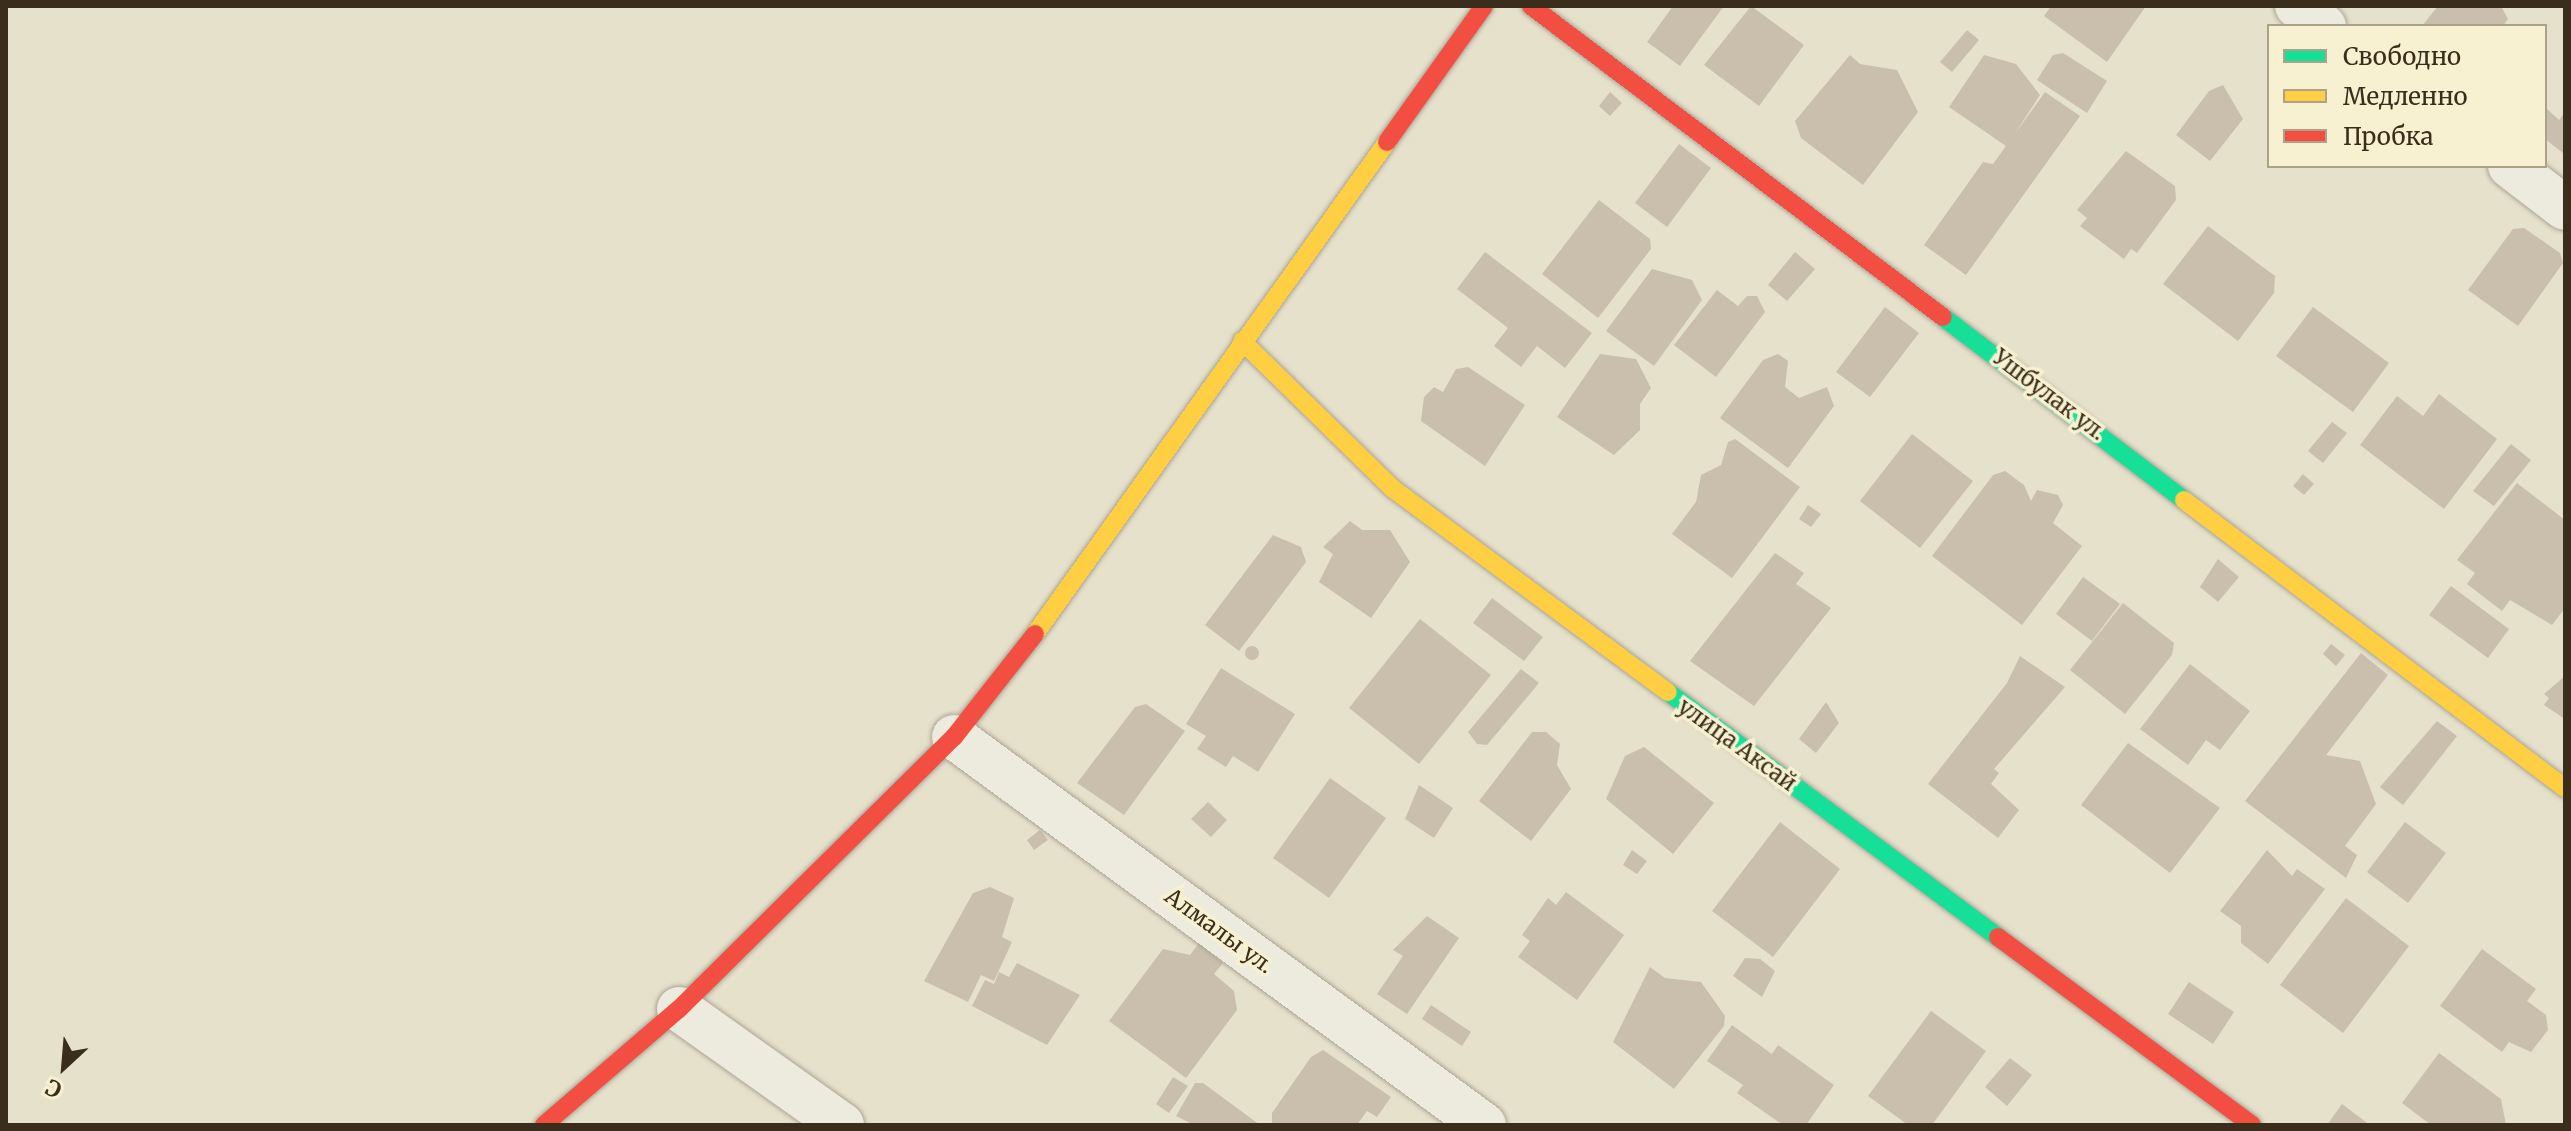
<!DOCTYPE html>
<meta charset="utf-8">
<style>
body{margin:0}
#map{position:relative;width:2571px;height:1131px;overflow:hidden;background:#e6e1cb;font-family:Merriweather,serif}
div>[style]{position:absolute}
.building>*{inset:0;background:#cabfac}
.round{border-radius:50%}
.roads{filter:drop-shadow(0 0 2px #aba495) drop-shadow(0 0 2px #aba495)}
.street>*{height:44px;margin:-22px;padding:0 22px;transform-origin:22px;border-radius:22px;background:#edeade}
.fast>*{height:18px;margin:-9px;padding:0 9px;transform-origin:9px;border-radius:9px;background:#16e098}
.slow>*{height:18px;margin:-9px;padding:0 9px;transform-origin:9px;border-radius:9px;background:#ffcf43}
.jam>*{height:18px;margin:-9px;padding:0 9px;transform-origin:9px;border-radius:9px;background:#f24e42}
span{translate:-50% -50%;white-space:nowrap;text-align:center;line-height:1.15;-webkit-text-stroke:7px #f7f0d1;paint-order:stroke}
.street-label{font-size:22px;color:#3a2d1c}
.frame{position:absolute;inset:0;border:8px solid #3a2d1c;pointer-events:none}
.legend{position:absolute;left:2267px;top:24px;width:280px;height:144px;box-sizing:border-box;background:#f7f0d1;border:2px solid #aba289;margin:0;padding:10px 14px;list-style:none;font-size:24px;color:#3a2d1c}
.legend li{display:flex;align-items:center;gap:16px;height:40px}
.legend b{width:40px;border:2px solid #aba289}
.north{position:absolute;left:24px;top:1027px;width:80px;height:80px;-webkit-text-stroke:6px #f7f0d1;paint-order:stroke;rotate:206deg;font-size:22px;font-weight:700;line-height:32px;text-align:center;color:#3a2d1c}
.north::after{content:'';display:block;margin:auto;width:28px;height:36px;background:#3a2d1c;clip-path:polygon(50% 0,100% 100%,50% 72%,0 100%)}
</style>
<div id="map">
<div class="building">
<i style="clip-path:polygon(1673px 6px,1724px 6px,1680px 66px,1647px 42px)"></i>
<i style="clip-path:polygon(1751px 6px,1804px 45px,1759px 106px,1704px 65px)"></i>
<i style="clip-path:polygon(2051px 6px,2146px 6px,2107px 62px,2044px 16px)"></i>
<i style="clip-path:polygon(2438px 6px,2501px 6px,2508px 19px,2503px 26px,2422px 26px)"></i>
<i style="clip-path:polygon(1967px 30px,1979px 40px,1952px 72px,1940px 62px)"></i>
<i style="clip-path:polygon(2063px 53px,2107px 81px,2087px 113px,2037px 80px,2053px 55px)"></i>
<i style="clip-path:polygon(1850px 55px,1860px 64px,1897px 70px,1918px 112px,1863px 185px,1801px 138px,1795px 121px)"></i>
<i style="clip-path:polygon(1984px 55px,2016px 64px,2040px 95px,2014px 135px,2045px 92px,2080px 116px,1966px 275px,1924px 245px,1983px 162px,1993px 164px,2006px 146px,1949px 107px)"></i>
<i style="clip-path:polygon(2223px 85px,2243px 119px,2210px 161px,2176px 135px,2209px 91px)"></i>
<i style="clip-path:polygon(1610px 92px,1622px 103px,1610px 116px,1599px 106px)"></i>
<i style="clip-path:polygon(2545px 107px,2559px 120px,2565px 112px,2563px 153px,2545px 139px)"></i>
<i style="clip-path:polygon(1679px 144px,1711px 168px,1667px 227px,1635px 203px)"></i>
<i style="clip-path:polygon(2126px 151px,2175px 186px,2176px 200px,2137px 253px,2131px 249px,2124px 259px,2080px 226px,2087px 218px,2077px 210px)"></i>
<i style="clip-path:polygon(1599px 200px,1650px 239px,1651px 249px,1598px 318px,1542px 274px)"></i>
<i style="clip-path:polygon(2208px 226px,2275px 276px,2274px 293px,2238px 341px,2163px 284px)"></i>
<i style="clip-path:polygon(2524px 228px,2560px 253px,2563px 263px,2518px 326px,2468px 290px,2513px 229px)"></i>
<i style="clip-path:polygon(1485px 252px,1592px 333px,1565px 368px,1537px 346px,1521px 367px,1494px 346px,1508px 328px,1457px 289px)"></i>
<i style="clip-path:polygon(1795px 252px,1815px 269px,1787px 301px,1768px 285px)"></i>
<i style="clip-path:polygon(1652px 269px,1692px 280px,1702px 300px,1654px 366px,1606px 331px)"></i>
<i style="clip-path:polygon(1717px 290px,1738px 306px,1747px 296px,1757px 296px,1765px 312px,1716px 377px,1674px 345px)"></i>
<i style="clip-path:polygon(1885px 307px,1919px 333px,1870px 397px,1836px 372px)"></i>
<i style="clip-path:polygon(2313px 307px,2389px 363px,2353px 412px,2276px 356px)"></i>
<i style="clip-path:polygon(1600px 354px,1636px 359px,1651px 388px,1640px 404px,1640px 430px,1614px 455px,1557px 417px)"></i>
<i style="clip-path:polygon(1778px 354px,1788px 361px,1785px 387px,1799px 398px,1827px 387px,1834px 406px,1788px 468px,1720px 418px,1763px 360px)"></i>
<i style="clip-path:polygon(1468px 367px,1525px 405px,1485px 466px,1421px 421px,1424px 397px,1434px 387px,1443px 392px,1456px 369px)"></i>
<i style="clip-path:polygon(2439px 394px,2497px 439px,2444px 509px,2360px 445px,2397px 396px,2423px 416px)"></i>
<i style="clip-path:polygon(2332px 422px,2347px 433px,2323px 463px,2308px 451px)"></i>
<i style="clip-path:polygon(1912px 434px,1973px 481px,1920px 548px,1860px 501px)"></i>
<i style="clip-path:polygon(1735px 439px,1800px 487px,1732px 578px,1672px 534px,1696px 502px,1701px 475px,1721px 465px,1728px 442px)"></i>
<i style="clip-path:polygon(2511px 444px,2531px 460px,2494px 506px,2473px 491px)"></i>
<i style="clip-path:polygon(2005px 471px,2024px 485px,2031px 501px,2037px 490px,2058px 495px,2063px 505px,2053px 523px,2082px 546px,2022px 625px,1932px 556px,1993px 475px)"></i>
<i style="clip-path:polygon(2303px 474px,2314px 484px,2304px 495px,2293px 486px)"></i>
<i style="clip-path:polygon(2517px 483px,2565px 520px,2565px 608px,2552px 625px,2510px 600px,2502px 611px,2467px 584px,2475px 573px,2457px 560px)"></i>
<i style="clip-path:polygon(1808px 505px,1821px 514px,1811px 527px,1799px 519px)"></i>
<i style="clip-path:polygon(1350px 521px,1362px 530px,1390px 530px,1410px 562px,1371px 618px,1319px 582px,1333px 554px,1323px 547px)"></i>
<i style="clip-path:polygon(1273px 535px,1301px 547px,1306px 562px,1239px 651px,1205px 625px)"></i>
<i style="clip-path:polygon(1775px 553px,1804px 573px,1796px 584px,1831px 608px,1754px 706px,1690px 661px)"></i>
<i style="clip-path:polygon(2218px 559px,2239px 577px,2218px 602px,2200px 587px)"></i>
<i style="clip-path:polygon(2083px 577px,2120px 604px,2092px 641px,2056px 614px)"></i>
<i style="clip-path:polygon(2451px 586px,2509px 629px,2488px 658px,2429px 615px)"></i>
<i style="clip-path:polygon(1492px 598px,1543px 637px,1524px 661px,1473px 623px)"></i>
<i style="clip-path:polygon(2123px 603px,2174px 643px,2172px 655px,2125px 714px,2070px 670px)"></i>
<i style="clip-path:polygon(1420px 619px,1491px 675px,1419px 764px,1349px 708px)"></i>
<i style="clip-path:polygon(2331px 644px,2345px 655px,2336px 666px,2323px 654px)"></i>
<i class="round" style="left:1245px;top:646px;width:14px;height:14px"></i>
<i style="clip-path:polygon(2361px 653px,2388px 675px,2326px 755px,2360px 761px,2376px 804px,2345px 846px,2357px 855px,2346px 878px,2245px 801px)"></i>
<i style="clip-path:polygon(2020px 656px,2065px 687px,1994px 769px,1999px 773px,1991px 784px,2019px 810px,1998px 838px,1928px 784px,2007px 683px)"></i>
<i style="clip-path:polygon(2190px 664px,2250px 711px,2220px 750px,2206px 740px,2188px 765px,2140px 729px)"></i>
<i style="clip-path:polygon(1221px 668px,1295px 714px,1258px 772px,1233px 756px,1226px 767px,1197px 749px,1206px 736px,1186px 724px)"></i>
<i style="clip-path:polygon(1521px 669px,1539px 683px,1487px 745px,1477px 744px,1468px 732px)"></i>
<i style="clip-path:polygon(2565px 676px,2565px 719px,2544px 705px,2549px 698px,2544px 694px)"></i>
<i style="clip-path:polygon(1826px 702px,1839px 723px,1816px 753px,1799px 739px)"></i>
<i style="clip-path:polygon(1146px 704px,1185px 731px,1124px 815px,1077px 783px,1135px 707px)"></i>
<i style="clip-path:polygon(2437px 721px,2457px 736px,2403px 805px,2380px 787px)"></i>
<i style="clip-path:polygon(1532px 732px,1546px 732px,1560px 744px,1557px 765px,1571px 789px,1531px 841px,1479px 801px)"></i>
<i style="clip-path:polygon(2128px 743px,2220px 808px,2170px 873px,2081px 805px)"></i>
<i style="clip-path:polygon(1644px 747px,1714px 803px,1673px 854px,1606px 799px,1625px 756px)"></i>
<i style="clip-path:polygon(1330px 778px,1386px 818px,1329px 898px,1273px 858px)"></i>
<i style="clip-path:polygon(1419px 785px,1453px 808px,1434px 838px,1405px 819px)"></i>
<i style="clip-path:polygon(1208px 802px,1227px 820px,1211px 837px,1191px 819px)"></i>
<i style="clip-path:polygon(1780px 822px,1840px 869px,1773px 957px,1712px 911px)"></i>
<i style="clip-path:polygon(2405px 822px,2446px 853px,2408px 903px,2367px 872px)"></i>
<i style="clip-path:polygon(1040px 830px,1048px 840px,1034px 850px,1027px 840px)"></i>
<i style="clip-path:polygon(1632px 850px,1647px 861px,1637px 874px,1623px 865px)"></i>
<i style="clip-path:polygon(2267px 850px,2292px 876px,2297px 869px,2325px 889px,2268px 964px,2241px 943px,2241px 926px,2220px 911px)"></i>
<i style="clip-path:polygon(990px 887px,1014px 898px,1002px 937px,1012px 942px,994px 981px,981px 975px,968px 1002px,924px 981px,973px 893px)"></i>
<i style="clip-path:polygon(1566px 892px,1624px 935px,1577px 1000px,1518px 957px,1530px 941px,1522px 935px,1548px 898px,1556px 905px)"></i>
<i style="clip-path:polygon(2346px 898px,2409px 946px,2343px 1033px,2280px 985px)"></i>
<i style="clip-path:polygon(1427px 916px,1459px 938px,1407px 1014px,1377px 994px,1403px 956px,1393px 950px)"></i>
<i style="clip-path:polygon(1199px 943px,1223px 963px,1214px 974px,1234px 991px,1237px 1010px,1186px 1078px,1109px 1021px,1163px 949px,1190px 955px)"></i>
<i style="clip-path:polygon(2482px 949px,2536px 989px,2527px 1001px,2546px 1015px,2548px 1030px,2531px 1052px,2509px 1042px,2502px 1052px,2440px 1006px)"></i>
<i style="clip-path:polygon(1745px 958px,1760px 959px,1775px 971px,1762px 997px,1733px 976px)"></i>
<i style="clip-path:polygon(1017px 963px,1080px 995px,1047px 1045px,972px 1006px,985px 980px,994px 984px,999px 972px,1009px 977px)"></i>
<i style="clip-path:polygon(1650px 967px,1665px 978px,1701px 982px,1725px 1016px,1724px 1026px,1674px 1089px,1613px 1042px)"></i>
<i style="clip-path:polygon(2189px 982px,2234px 1012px,2213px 1044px,2168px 1014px)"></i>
<i style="clip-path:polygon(1431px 1005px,1471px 1032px,1462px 1046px,1422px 1019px)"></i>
<i style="clip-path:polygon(1931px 1011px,1986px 1051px,1932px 1125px,1908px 1125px,1868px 1096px)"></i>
<i style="clip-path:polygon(1732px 1025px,1772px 1054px,1778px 1045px,1834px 1085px,1806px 1125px,1783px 1125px,1737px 1093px,1743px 1085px,1707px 1061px)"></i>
<i style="clip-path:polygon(1323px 1050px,1391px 1097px,1377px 1117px,1367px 1111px,1357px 1125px,1272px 1125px,1272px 1113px,1311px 1057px)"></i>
<i style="clip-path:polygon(2439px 1053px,2501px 1099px,2506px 1125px,2431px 1125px,2402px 1103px)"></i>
<i style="clip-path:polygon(2010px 1058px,2032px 1075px,2007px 1106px,1985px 1087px)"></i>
<i style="clip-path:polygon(1173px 1077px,1188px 1086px,1169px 1113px,1156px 1104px)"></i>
<i style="clip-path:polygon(1195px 1083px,1203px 1083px,1260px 1125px,1194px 1125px,1176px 1116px)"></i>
<i style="clip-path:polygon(2342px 1104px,2370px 1125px,2327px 1125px)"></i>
</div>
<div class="roads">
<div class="street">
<i style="left:2297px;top:6px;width:34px;rotate:37deg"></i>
<i style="left:2510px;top:166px;width:69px;rotate:37.4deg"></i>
<i style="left:954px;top:737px;width:657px;rotate:36.21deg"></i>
<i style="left:679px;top:1009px;width:200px;rotate:35.4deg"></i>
</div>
<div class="fast">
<i style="left:1943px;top:317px;width:303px;rotate:37.2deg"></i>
<i style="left:1668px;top:692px;width:411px;rotate:36.6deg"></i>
</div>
<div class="slow">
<i style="left:1242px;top:341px;width:210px;rotate:44.4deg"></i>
<i style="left:1392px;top:488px;width:343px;rotate:36.5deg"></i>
<i style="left:2184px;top:500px;width:478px;rotate:37.1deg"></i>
<i style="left:1035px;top:634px;width:605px;rotate:-54.42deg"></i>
</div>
<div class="jam">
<i style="left:1531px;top:6px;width:516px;rotate:37.05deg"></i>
<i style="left:1387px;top:142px;width:167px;rotate:-54.5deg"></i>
<i style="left:1998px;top:937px;width:316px;rotate:36.5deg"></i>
<i style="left:544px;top:1125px;width:178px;rotate:-40.7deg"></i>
<i style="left:679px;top:1009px;width:387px;rotate:-44.7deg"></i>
<i style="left:954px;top:737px;width:131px;rotate:-51.8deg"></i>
</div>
</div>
<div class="street-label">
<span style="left:2049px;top:395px;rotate:37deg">Ушбулак ул.</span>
<span style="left:1737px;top:745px;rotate:36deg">улица Аксай</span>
<span style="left:1219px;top:931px;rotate:36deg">Алмалы ул.</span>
</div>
<div class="frame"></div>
<ul class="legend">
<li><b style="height:10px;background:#16e098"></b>Свободно</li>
<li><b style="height:10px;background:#ffcf43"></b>Медленно</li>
<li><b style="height:10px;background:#f24e42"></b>Пробка</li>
</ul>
<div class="north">С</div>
</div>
